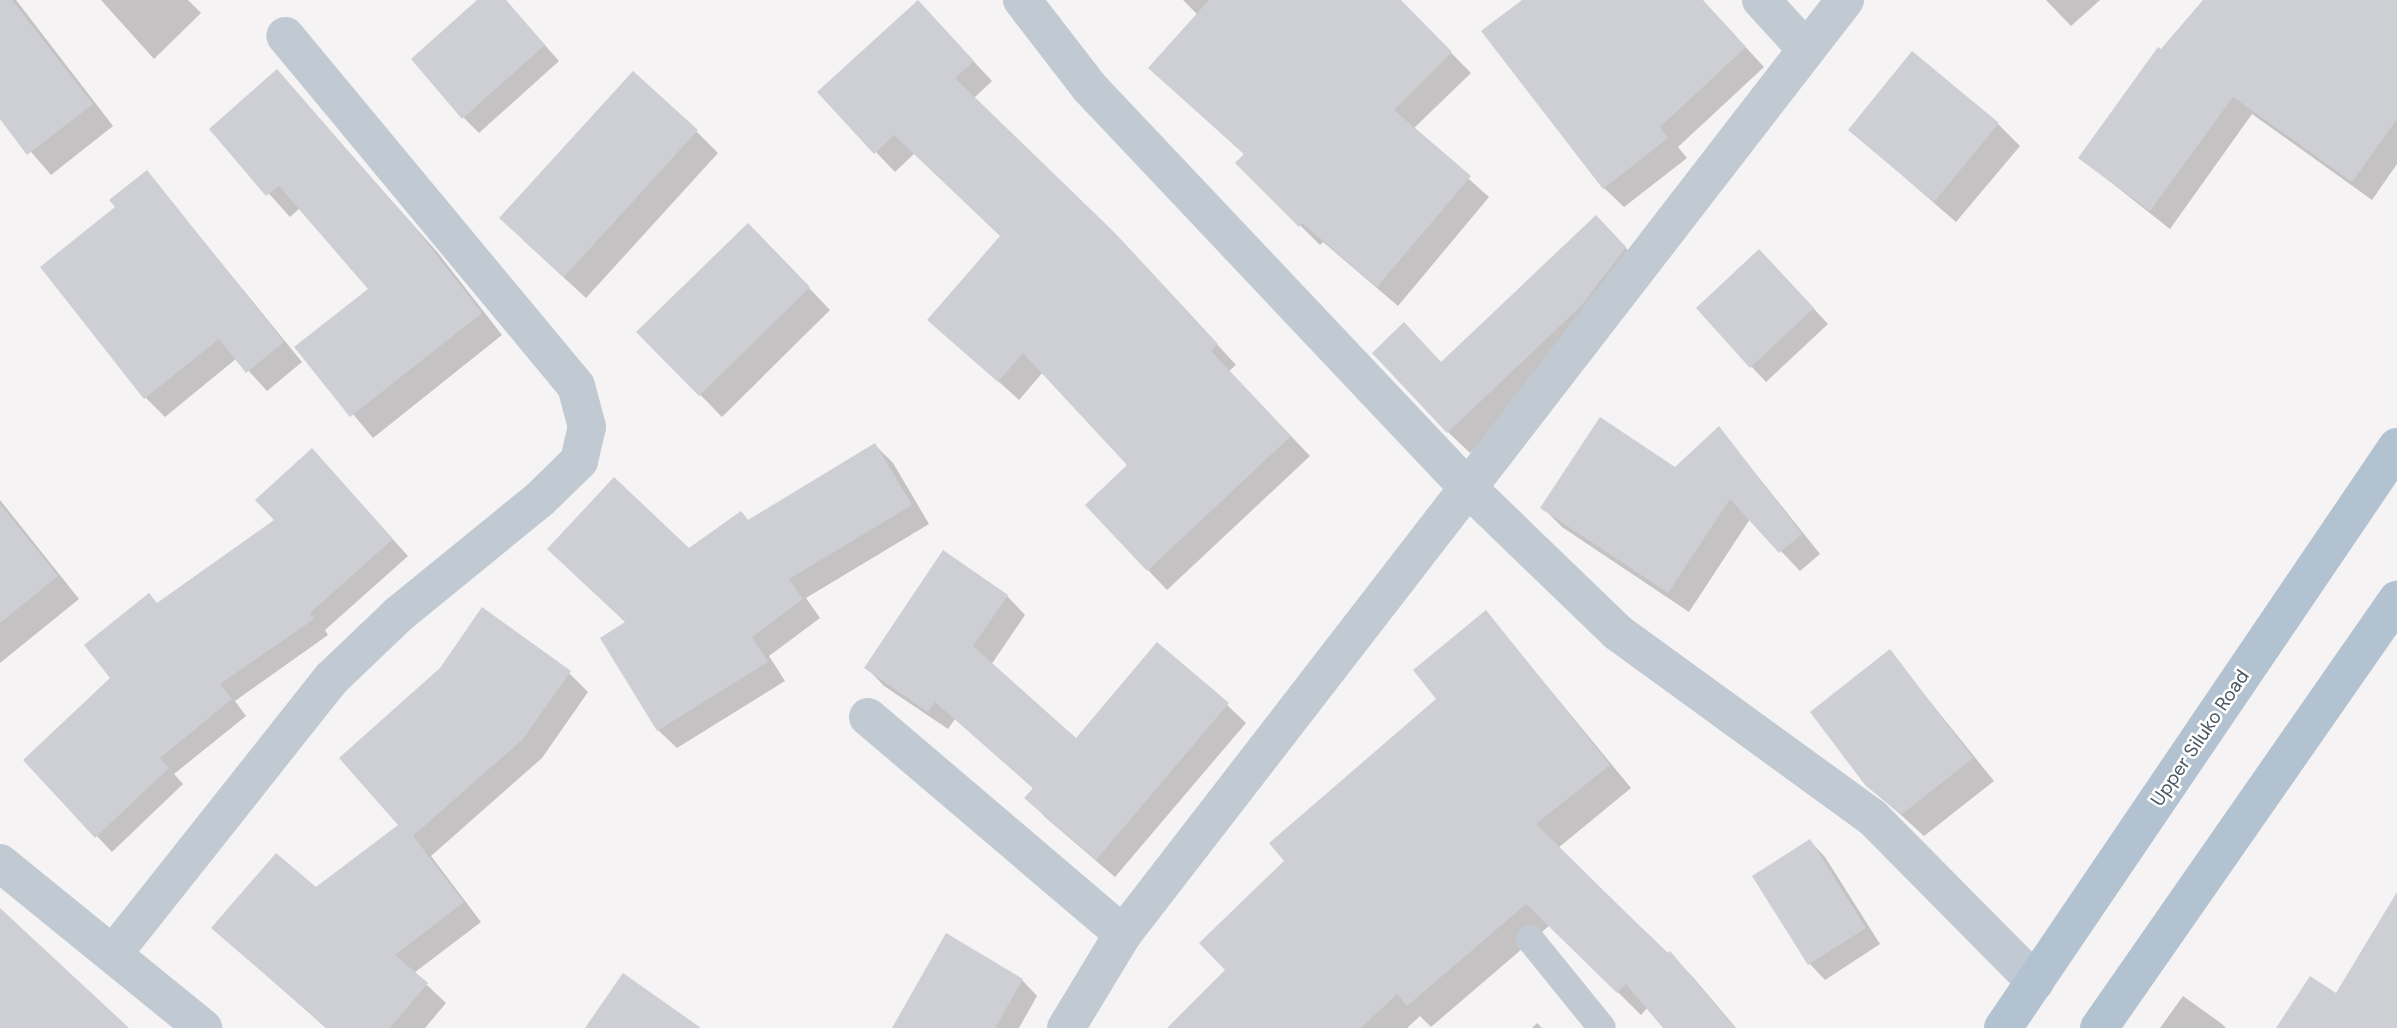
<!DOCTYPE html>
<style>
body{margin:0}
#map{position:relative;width:2397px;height:1028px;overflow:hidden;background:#f5f3f3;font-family:"DM Sans",sans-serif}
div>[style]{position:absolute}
.shadow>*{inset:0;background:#0003}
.building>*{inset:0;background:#cdcfd5}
.lane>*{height:28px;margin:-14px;padding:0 14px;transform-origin:14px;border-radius:14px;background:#c1cad2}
.street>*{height:38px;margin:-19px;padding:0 19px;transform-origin:19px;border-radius:19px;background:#c1cad2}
.primary>*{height:38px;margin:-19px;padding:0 19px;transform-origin:19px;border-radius:19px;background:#b3c2d1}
span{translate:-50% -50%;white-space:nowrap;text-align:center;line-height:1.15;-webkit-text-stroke:5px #fff;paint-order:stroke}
.street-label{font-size:19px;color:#4a5661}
</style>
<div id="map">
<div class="shadow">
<i style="clip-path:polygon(0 0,16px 0,113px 126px,51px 175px,0 116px)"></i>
<i style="clip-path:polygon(101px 0,188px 0,201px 13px,154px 59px)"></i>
<i style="clip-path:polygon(480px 0,505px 0,559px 61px,479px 133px,464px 118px)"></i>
<i style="clip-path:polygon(1183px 0,1399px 0,1471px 73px,1413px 129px,1489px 197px,1398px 306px,1323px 242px,1320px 245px,1237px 163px,1245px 155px,1150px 68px,1198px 15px)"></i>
<i style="clip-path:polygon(1525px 0,1702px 0,1764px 67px,1678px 147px,1687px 158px,1624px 207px,1604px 188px)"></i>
<i style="clip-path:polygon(2046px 0,2100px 0,2071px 26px)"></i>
<i style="clip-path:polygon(2205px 0,2397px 0,2397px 164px,2372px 200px,2252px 114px,2170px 229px,2080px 158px)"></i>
<i style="clip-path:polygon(936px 21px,992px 81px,974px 98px,1135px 255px,1236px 365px,1229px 371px,1310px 456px,1167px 590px,1148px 570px,1130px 465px,1043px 372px,1019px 400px,930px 320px,1002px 236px,915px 153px,895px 172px,819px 92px)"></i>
<i style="clip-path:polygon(277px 71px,438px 253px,502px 335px,373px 438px,297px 347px,370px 289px,300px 208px,290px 217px,211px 129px)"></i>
<i style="clip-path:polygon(1998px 124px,2020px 146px,1956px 222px,1850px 130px)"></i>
<i style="clip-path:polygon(696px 131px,718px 153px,586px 298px,523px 240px)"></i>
<i style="clip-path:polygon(147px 172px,302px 362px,267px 391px,237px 358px,165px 417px,146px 398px,117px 207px)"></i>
<i style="clip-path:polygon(1617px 239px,1647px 270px,1603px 327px,1470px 453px,1448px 432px,1442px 363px)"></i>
<i style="clip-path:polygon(770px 247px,830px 310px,722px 417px,639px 332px)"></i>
<i style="clip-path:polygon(1774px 266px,1828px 324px,1766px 382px,1751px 366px)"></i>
<i style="clip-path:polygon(1719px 428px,1820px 554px,1800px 571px,1750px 519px,1689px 612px,1562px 527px,1543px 508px,1675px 469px)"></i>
<i style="clip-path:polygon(875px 445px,893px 463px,929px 524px,806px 598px,820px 618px,769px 656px,785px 681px,677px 748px,658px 730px,602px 638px,627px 623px,689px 550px,749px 521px)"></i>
<i style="clip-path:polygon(312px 450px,408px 556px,325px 630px,328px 635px,235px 701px,246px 716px,174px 774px,183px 784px,112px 852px,26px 761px,112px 678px,158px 605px,276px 520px)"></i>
<i style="clip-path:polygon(0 500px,79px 599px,0 663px)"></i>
<i style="clip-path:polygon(1007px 596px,1025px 615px,991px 665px,1076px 741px,1227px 705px,1246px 723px,1115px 877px,1045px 817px,1027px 798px,1034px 789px,955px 719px,948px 729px,884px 686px,866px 667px)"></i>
<i style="clip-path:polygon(1486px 612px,1631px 788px,1558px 848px,1692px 976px,1736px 1028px,1666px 1028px,1648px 1007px,1641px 1015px,1550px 925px,1431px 1027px,1420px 1016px,1407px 1028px,1170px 1028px,1228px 970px,1286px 861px,1438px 699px)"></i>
<i style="clip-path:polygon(1890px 652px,1994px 781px,1924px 836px,1867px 784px)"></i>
<i style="clip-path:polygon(569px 673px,588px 692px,542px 758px,431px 856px,481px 922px,414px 973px,446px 1003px,425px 1028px,326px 1028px,213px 928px,316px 890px,401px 825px)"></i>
<i style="clip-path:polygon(1810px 841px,1825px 857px,1880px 944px,1825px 980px,1810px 964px,1755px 877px)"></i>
<i style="clip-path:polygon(1022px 980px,1037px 996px,1019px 1028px,894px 1028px)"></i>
<i style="clip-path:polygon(2183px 996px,2222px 1024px,2226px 1028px,2160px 1028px)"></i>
<i style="clip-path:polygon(1537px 1023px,1542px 1028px,1532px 1028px)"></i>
</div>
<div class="building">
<i style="clip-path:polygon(0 0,12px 0,93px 104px,27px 155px,0 119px)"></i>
<i style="clip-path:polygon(477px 0,506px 0,545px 45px,462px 119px,411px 59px)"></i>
<i style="clip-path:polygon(918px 0,974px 61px,955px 78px,1115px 233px,1218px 344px,1211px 351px,1291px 436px,1147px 571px,1085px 505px,1127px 465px,1023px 353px,998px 382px,927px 320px,1000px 236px,894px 135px,874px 154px,817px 92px)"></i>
<i style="clip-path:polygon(1209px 0,1401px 0,1452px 52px,1394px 110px,1471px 176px,1377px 287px,1302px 223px,1299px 227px,1235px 163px,1244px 154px,1148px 68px)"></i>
<i style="clip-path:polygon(1522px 0,1703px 0,1746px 47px,1660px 127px,1668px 138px,1603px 189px,1481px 31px)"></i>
<i style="clip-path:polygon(2203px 0,2397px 0,2397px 119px,2352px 182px,2233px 97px,2150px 211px,2078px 158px,2158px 47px,2161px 49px)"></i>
<i style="clip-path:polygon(1912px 51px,1999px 123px,1934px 202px,1848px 130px)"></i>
<i style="clip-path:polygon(277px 69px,416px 229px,482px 313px,350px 417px,294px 347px,368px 289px,279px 186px,266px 196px,209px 129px)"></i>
<i style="clip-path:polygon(633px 71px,698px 130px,564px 277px,499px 218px)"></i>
<i style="clip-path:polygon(147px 170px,284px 342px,246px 373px,219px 339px,144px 399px,40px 267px,115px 207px,109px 200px)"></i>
<i style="clip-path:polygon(1596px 215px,1626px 247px,1581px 306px,1447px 433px,1372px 353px,1404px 322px,1441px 362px)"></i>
<i style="clip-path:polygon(748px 223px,810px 287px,699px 396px,636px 332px)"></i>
<i style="clip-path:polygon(1759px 249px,1814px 308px,1750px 368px,1696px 308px)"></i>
<i style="clip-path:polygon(1600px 417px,1675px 467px,1719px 426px,1802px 534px,1779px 553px,1730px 499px,1668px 593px,1540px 508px)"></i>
<i style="clip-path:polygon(875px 443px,912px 505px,789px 579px,803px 599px,752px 637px,768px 662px,657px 731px,600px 638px,625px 622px,547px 549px,614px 477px,689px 548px,741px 511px,748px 520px)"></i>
<i style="clip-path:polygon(312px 448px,393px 539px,310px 613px,314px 619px,220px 684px,232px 699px,160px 758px,169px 768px,95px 838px,23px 760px,110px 678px,84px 645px,149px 593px,157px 603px,274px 520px,255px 500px)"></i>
<i style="clip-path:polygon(0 504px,58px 576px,0 623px)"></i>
<i style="clip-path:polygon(943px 550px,1008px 595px,973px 646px,1076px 738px,1157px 642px,1229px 703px,1096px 860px,1024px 798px,1033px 788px,935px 702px,928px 712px,864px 668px)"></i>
<i style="clip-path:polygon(482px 607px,571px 671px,523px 739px,413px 836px,464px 902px,395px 955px,428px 983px,390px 1028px,327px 1028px,211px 928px,276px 853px,316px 887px,398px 825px,339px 758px,440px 668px)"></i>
<i style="clip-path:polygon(1486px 610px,1610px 765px,1536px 824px,1667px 953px,1670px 951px,1735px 1028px,1663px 1028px,1626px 984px,1617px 993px,1526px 904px,1407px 1006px,1397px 994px,1361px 1028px,1167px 1028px,1225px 970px,1199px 943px,1284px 861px,1269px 843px,1436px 699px,1413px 670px)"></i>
<i style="clip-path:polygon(1890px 649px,1973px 758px,1901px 815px,1865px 785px,1810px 712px)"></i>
<i style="clip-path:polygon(1810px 839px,1866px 928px,1808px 965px,1752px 876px)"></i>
<i style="clip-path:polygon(2397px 892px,2397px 1028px,2276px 1028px,2310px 976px,2336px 993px)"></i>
<i style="clip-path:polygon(0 908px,129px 1028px,0 1028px)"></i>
<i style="clip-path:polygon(946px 933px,1023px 979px,995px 1028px,892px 1028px)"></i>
<i style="clip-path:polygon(623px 973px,701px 1028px,585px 1028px)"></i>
</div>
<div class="lane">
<i style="left:1530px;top:939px;width:114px;rotate:51deg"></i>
</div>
<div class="street">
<i style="left:1022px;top:0;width:111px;rotate:52.3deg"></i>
<i style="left:1090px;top:88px;width:549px;rotate:46.62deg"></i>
<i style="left:1467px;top:487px;width:209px;rotate:44deg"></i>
<i style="left:1617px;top:632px;width:315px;rotate:36deg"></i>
<i style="left:1872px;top:817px;width:232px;rotate:45.3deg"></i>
<i style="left:1761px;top:0;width:65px;rotate:47.5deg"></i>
<i style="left:868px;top:717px;width:335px;rotate:40.4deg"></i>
<i style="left:0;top:863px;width:262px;rotate:39.1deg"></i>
<i style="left:113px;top:954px;width:352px;rotate:-51.6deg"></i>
<i style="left:332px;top:678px;width:93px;rotate:-43.7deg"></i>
<i style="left:399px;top:614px;width:181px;rotate:-39.2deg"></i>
<i style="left:539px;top:500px;width:56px;rotate:-44.3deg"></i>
<i style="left:579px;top:461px;width:35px;rotate:-77deg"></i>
<i style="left:587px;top:427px;width:42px;rotate:-105deg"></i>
<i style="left:576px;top:386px;width:455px;rotate:-129.7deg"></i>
<i style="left:1066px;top:1028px;width:110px;rotate:-58.8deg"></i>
<i style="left:1123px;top:934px;width:1181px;rotate:-52.3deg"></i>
</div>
<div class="primary">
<i style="left:2003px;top:1028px;width:702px;rotate:-55.86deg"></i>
<i style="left:2099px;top:1028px;width:522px;rotate:-55.15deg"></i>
</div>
<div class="street-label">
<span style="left:2200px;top:738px;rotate:-56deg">Upper Siluko Road</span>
</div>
</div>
